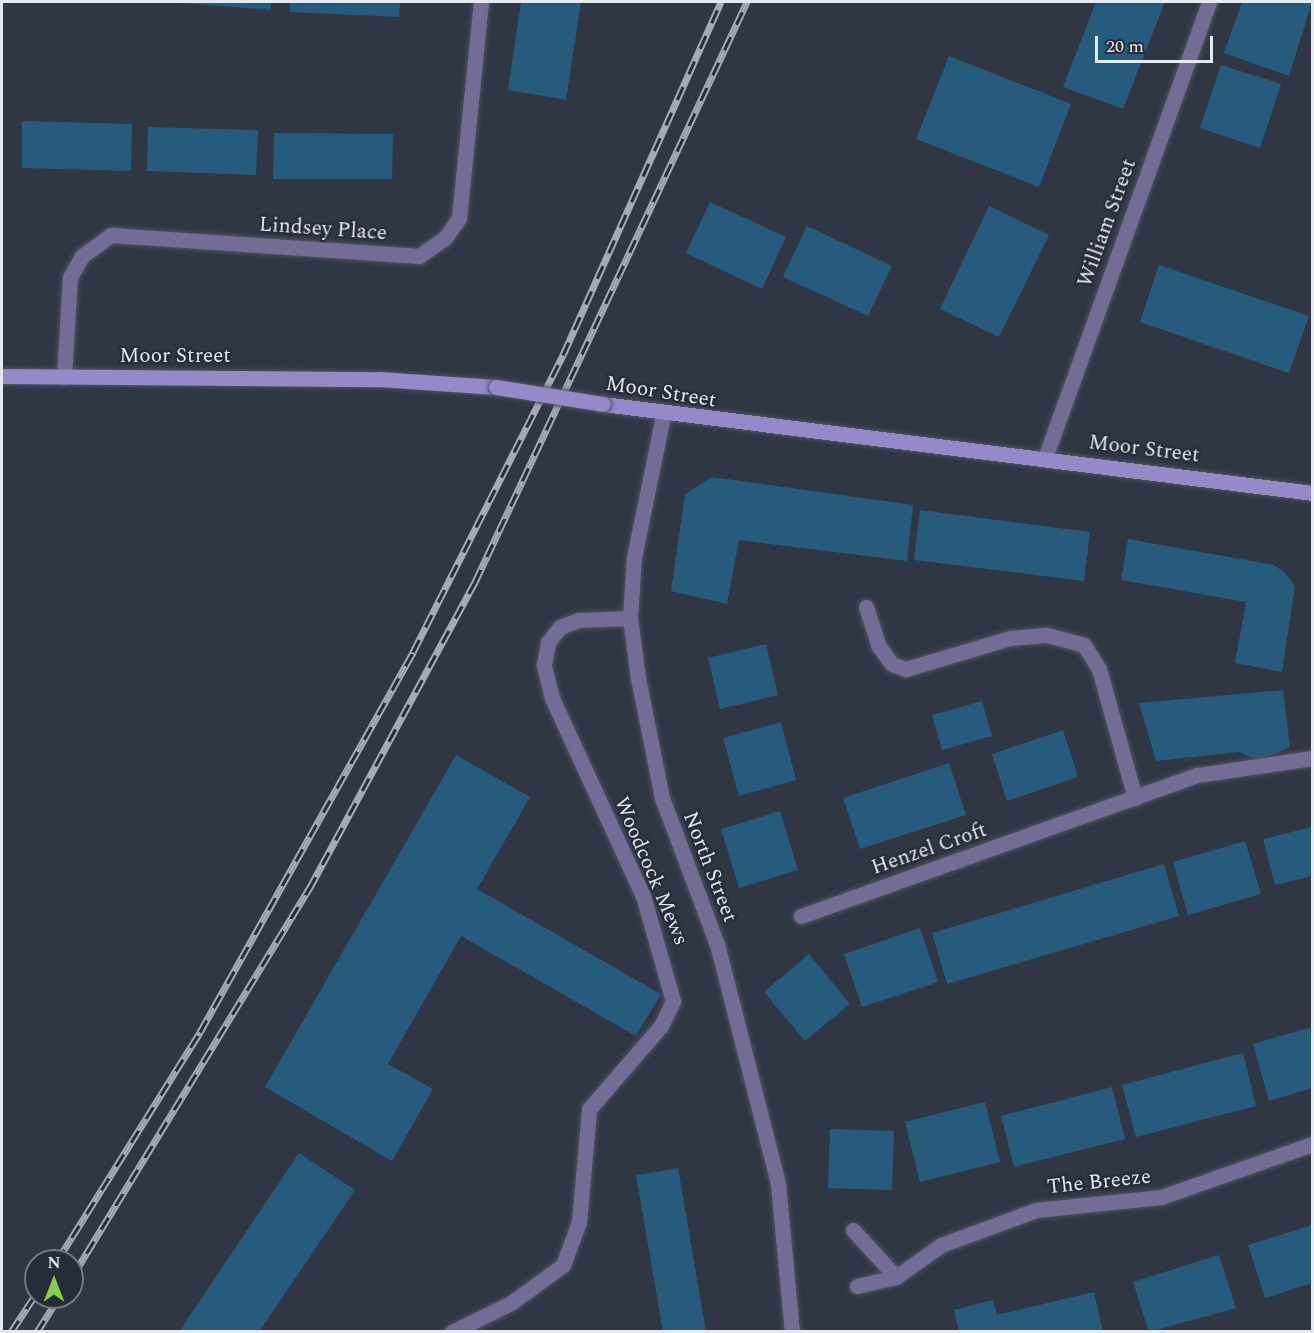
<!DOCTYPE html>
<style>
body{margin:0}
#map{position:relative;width:1314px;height:1333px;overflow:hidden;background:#303744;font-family:Spectral,serif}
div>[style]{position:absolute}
.building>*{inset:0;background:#265b7c}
.roads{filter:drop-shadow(0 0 2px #4d5360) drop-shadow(0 0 2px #4d5360)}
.lane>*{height:15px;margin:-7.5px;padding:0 7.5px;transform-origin:7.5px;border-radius:7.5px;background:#736c94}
.street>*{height:15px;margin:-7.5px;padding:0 7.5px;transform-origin:7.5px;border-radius:7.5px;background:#736c94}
.secondary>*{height:15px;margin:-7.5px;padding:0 7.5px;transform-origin:7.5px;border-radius:7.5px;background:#9589c8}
.rail>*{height:7px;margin-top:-3.5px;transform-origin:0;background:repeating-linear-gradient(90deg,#272c39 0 14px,#a5aab4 0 28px);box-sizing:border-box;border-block:2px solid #a5aab4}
.bridges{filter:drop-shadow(0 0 2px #4d5360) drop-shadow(0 0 2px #4d5360)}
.secondary-bridge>*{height:15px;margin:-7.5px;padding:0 7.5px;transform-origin:7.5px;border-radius:7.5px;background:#9589c8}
span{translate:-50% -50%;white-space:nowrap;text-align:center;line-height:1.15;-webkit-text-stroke:4.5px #272c39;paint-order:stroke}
.street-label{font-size:21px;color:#e5e9f2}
.frame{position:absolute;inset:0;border:3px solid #e5e9f2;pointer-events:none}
.north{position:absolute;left:24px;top:1249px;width:60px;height:60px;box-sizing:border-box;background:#272c39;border:2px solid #737883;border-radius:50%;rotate:0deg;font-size:16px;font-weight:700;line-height:24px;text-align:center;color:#e5e9f2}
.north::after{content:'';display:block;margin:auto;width:21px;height:27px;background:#89cf48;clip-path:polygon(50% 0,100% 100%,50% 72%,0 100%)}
.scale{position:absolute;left:1095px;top:36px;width:118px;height:27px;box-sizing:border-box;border:3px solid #e5e9f2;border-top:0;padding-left:8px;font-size:18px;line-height:21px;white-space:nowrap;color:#e5e9f2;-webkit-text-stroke:4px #272c39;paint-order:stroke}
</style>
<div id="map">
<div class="building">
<i style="clip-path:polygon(169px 2px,271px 2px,271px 10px)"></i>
<i style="clip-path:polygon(290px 2px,400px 2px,399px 17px,290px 12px)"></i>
<i style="clip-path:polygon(521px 2px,581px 2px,566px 100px,508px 90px)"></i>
<i style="clip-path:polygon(1096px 2px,1165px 2px,1123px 109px,1063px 87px)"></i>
<i style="clip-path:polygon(1242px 2px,1312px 2px,1289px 76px,1224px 53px)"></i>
<i style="clip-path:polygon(949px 56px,1071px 104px,1039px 187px,916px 139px)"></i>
<i style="clip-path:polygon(1221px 65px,1281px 84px,1260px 148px,1200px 128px)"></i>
<i style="clip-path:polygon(22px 121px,132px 124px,131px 171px,22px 168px)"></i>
<i style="clip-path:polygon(148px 127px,258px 130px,256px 175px,147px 171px)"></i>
<i style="clip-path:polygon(274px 133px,393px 134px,392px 179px,273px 179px)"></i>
<i style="clip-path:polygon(710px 202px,786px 237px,762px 289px,686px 253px)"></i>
<i style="clip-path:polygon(989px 206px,1049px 235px,999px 337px,940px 309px)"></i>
<i style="clip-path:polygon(807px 226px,892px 266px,868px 316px,783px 277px)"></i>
<i style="clip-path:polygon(1159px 265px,1309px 316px,1289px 373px,1140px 322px)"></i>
<i style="clip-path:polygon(712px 477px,913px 505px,907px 561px,739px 540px,727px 604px,671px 591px,685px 494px)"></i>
<i style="clip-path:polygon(920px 510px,1090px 532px,1084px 581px,914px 560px)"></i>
<i style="clip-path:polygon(1128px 539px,1274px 565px,1285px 573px,1295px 586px,1282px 672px,1235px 663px,1246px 602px,1121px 580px)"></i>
<i style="clip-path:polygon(766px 644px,778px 695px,720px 709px,708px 658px)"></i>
<i style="clip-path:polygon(1283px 690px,1290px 747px,1259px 761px,1239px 752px,1156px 761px,1139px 703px)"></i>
<i style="clip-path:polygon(982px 701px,992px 736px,942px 750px,932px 715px)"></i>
<i style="clip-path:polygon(781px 722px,796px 780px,739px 796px,723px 738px)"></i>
<i style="clip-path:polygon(1063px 730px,1078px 777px,1007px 801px,992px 754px)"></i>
<i style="clip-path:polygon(456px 755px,530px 797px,477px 889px,661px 994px,636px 1036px,461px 936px,388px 1064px,433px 1089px,392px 1161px,265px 1087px)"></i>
<i style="clip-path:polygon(949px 763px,966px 815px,860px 849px,843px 798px)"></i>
<i style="clip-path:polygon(780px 811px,798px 870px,739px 888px,721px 829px)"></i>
<i style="clip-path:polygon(1312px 827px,1312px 876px,1275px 885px,1263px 839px)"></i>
<i style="clip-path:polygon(1245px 841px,1261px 894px,1188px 915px,1173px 862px)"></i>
<i style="clip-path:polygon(1164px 864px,1179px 916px,947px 984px,932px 933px)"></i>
<i style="clip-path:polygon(920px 928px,938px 982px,862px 1007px,844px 954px)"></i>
<i style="clip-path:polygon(809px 954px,850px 1004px,805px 1041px,764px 992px)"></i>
<i style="clip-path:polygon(1312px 1027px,1312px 1088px,1269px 1101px,1253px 1044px)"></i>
<i style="clip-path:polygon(1243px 1053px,1256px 1106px,1136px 1137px,1122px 1085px)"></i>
<i style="clip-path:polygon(1112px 1087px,1125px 1139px,1014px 1167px,1001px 1116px)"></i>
<i style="clip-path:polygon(985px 1102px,1000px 1162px,920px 1182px,905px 1122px)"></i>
<i style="clip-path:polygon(830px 1129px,894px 1131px,892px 1190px,828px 1188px)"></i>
<i style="clip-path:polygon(299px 1153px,355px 1190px,259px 1332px,179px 1332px)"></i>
<i style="clip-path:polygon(678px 1168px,706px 1332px,663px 1332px,636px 1175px)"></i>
<i style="clip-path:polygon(1312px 1225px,1312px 1283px,1265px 1298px,1248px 1245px)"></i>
<i style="clip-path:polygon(1219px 1255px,1236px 1308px,1149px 1332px,1133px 1282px)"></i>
<i style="clip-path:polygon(1094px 1292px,1103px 1332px,959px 1332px,954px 1310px,993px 1300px,997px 1315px)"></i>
</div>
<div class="roads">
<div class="lane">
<i style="left:866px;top:607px;width:40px;rotate:72deg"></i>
<i style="left:878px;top:645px;width:24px;rotate:54deg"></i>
<i style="left:892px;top:664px;width:15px;rotate:20deg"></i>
<i style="left:906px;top:669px;width:109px;rotate:-16.6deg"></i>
<i style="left:1010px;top:638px;width:37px;rotate:-5deg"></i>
<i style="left:1047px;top:635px;width:38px;rotate:15deg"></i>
<i style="left:1084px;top:645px;width:28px;rotate:58deg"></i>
<i style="left:1099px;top:669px;width:134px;rotate:74.4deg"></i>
</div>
<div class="street">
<i style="left:64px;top:377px;width:100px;rotate:-86.6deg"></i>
<i style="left:70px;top:277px;width:24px;rotate:-60deg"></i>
<i style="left:82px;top:256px;width:36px;rotate:-36deg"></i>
<i style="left:111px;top:235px;width:309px;rotate:3.9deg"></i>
<i style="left:419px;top:256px;width:32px;rotate:-35deg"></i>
<i style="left:445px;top:238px;width:24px;rotate:-55deg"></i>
<i style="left:459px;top:218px;width:217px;rotate:-84.2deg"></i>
<i style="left:663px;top:416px;width:144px;rotate:101.6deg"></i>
<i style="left:634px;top:557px;width:61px;rotate:93.8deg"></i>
<i style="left:630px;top:618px;width:61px;rotate:82.4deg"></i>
<i style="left:638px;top:678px;width:122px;rotate:78.7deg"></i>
<i style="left:662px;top:798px;width:156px;rotate:69.4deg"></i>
<i style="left:717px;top:944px;width:248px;rotate:75.7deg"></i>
<i style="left:778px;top:1184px;width:149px;rotate:84.6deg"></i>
<i style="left:1045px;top:458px;width:485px;rotate:-70.2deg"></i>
<i style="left:801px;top:916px;width:420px;rotate:-19.6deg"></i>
<i style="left:1197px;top:775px;width:116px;rotate:-8.4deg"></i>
<i style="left:853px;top:1230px;width:64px;rotate:47.5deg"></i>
<i style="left:857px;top:1286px;width:40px;rotate:-13deg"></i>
<i style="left:896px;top:1277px;width:55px;rotate:-35.4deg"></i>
<i style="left:941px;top:1245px;width:101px;rotate:-20.2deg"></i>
<i style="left:1036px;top:1210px;width:126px;rotate:-5.9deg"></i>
<i style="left:1161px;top:1197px;width:160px;rotate:-19.3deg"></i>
<i style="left:452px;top:1332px;width:66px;rotate:-26.2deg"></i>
<i style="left:511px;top:1303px;width:64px;rotate:-36.2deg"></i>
<i style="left:563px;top:1265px;width:46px;rotate:-69.6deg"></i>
<i style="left:579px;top:1222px;width:113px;rotate:-84.9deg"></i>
<i style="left:589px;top:1109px;width:110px;rotate:-49.1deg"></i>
<i style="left:661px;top:1026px;width:28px;rotate:-64deg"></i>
<i style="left:673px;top:1001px;width:109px;rotate:-105.9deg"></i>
<i style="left:643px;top:896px;width:218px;rotate:-114.7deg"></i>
<i style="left:552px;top:698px;width:34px;rotate:-104deg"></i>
<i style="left:544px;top:665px;width:23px;rotate:-80deg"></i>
<i style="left:548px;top:642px;width:19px;rotate:-51deg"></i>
<i style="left:560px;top:627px;width:19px;rotate:-21deg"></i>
<i style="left:578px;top:620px;width:52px;rotate:-2.2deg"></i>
</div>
<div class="secondary">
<i style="left:2px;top:376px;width:377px;rotate:0.5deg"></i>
<i style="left:379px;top:379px;width:117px;rotate:3.9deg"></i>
<i style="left:603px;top:404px;width:715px;rotate:7.15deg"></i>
</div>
</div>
<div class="rail">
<i style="left:57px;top:1261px;width:270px;rotate:-58deg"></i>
<i style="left:200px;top:1032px;width:436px;rotate:-60.7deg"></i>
<i style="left:413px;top:652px;width:333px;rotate:-63.2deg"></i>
<i style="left:563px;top:355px;width:387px;rotate:-65.9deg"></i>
<i style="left:72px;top:1277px;width:455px;rotate:-58.6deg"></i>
<i style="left:309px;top:889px;width:349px;rotate:-61.6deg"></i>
<i style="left:475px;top:582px;width:641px;rotate:-64.88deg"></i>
<i style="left:11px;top:1332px;width:45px;rotate:-56.7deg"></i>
<i style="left:37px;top:1332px;width:41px;rotate:-57.8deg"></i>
</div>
<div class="bridges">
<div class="secondary-bridge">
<i style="left:496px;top:387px;width:108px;rotate:9deg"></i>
</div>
</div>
<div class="street-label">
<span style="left:1107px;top:223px;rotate:-70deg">William Street</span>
<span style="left:323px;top:229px;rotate:4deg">Lindsey Place</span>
<span style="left:175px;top:356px">Moor Street</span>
<span style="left:661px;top:392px;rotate:9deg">Moor Street</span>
<span style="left:1144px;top:449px;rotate:7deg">Moor Street</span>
<span style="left:929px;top:849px;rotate:-19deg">Henzel Croft</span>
<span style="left:710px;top:867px;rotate:69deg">North Street</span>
<span style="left:651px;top:871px;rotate:67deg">Woodcock Mews</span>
<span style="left:1099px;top:1182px;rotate:-6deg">The Breeze</span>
</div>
<div class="frame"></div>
<div class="north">N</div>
<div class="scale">20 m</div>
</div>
